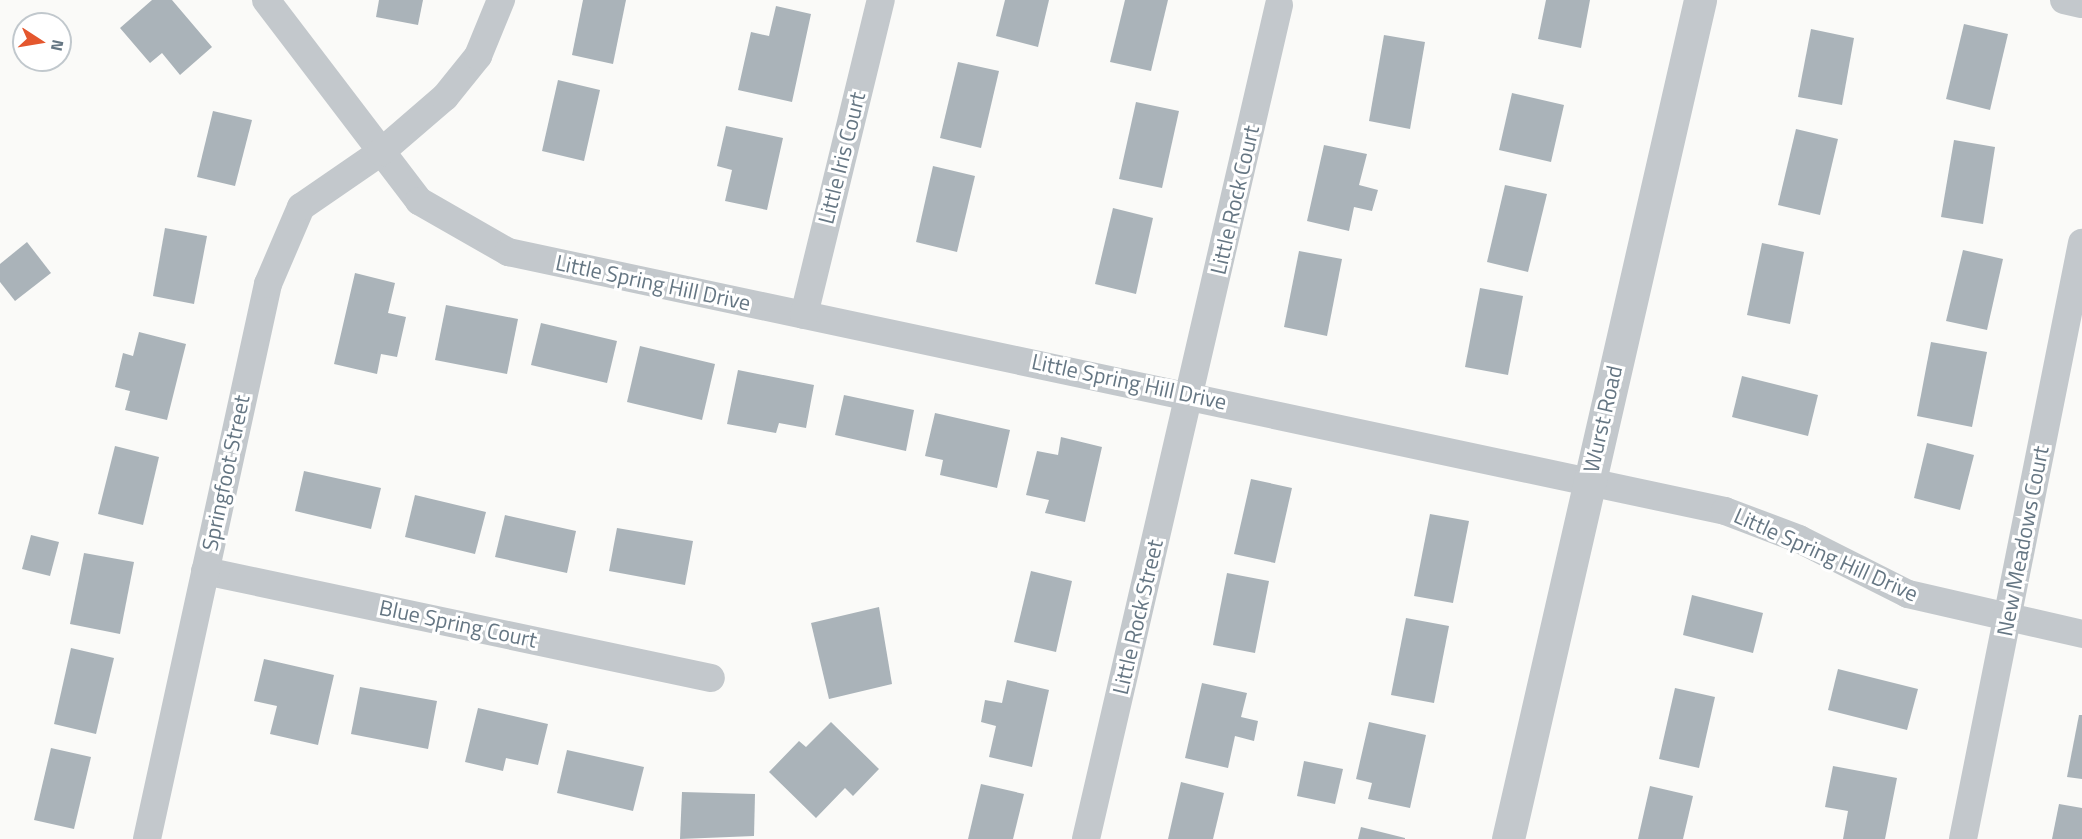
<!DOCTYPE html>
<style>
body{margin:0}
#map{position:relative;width:2082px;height:839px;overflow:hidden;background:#fafaf8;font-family:"Titillium Web",sans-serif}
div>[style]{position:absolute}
.building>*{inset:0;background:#aab3b9}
.minor>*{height:28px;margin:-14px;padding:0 14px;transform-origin:14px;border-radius:14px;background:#c3c8cc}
.tertiary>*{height:33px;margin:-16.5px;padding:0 16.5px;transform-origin:16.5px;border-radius:16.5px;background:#c3c8cc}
span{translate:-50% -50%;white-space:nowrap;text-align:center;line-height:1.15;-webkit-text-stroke:6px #fff;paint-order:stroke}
.street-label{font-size:22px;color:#657683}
.north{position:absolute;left:12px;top:12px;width:60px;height:60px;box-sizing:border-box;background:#fff;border:2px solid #c1c8cd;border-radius:50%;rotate:102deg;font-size:16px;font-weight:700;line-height:24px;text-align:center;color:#657683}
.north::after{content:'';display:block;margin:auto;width:21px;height:27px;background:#e4572e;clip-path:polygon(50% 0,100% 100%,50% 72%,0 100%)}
</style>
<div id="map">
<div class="building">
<i style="clip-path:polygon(152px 0,172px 0,212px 47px,180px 75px,162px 53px,150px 63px,120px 28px)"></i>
<i style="clip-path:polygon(379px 0,423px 0,418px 25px,376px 17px)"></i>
<i style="clip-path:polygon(583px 0,626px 0,613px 64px,572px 55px)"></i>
<i style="clip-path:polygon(1005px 0,1049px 0,1038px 47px,996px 36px)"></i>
<i style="clip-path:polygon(1125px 0,1168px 0,1151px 71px,1110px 62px)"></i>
<i style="clip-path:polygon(1546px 0,1590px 0,1581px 48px,1538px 39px)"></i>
<i style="clip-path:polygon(776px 6px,811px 14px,792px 102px,738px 90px,751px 32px,769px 36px)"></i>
<i style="clip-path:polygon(1964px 24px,2008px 34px,1990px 110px,1946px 99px)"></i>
<i style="clip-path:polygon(1811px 29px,1854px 38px,1842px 105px,1798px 97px)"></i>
<i style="clip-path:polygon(1384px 35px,1425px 42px,1410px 129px,1369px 121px)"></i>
<i style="clip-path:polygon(958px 62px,999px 71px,981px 148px,940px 138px)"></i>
<i style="clip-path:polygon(558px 80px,600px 90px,584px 161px,542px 151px)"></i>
<i style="clip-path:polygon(1512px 93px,1564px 105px,1551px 162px,1499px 150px)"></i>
<i style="clip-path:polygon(1136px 102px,1179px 111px,1162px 188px,1119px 179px)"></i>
<i style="clip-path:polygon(213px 111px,252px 120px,235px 186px,197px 177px)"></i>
<i style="clip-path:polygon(726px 126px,783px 138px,767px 210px,725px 201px,732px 170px,717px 166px)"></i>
<i style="clip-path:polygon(1796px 129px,1838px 139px,1820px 215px,1778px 205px)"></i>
<i style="clip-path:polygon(1954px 140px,1995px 147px,1983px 224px,1941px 217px)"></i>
<i style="clip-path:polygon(1324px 145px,1367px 154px,1359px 185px,1378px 190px,1372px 211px,1354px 207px,1349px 231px,1307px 221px)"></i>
<i style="clip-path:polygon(933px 166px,975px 176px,957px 252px,916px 242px)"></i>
<i style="clip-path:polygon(1505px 185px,1547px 194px,1528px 272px,1487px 262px)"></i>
<i style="clip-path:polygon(1113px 208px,1153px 218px,1136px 294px,1095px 284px)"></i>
<i style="clip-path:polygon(165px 228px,207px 236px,194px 304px,153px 296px)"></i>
<i style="clip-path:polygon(27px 242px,51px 273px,15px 301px,0 282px,0 264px)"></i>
<i style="clip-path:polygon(1762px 243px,1804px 252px,1790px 324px,1747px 315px)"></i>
<i style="clip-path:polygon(1963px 250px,2003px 259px,1987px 330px,1946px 321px)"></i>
<i style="clip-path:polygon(1299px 251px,1342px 259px,1327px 336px,1284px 327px)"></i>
<i style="clip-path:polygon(355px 273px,395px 283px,388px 313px,406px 317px,397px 357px,381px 354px,377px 374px,334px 364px)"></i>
<i style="clip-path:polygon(1480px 288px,1523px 296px,1508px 375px,1465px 367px)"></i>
<i style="clip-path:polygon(446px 305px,518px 319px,507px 374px,435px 360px)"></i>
<i style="clip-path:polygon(541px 323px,617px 341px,607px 383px,531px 365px)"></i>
<i style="clip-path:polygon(139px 332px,186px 344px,167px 420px,125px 410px,130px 391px,115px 387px,123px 353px,133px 356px)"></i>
<i style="clip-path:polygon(1931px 342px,1987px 352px,1972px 427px,1917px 416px)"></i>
<i style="clip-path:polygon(640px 346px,715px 364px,702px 420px,627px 402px)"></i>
<i style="clip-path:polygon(738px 370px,814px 385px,806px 428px,779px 423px,776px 433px,727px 424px)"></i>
<i style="clip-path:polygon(1742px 376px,1818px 395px,1808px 436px,1732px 417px)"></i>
<i style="clip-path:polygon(844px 395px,914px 410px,906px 451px,835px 435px)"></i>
<i style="clip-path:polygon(935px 413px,1010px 430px,997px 488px,940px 475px,943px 460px,925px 456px)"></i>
<i style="clip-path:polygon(1061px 437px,1102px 447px,1085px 522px,1045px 513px,1049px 500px,1026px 495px,1037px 451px,1058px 455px)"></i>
<i style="clip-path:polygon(1927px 443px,1974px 455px,1960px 510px,1914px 498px)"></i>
<i style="clip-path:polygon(115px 446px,159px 457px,143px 525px,98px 514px)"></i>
<i style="clip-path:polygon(304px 471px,381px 488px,371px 529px,295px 511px)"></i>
<i style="clip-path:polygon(1251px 479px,1292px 488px,1275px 563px,1234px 554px)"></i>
<i style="clip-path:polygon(415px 495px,486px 512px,475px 554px,405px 537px)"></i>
<i style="clip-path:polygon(1430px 514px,1469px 521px,1453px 603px,1414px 596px)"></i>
<i style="clip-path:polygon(505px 515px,576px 531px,567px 573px,495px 557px)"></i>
<i style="clip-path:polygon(617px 528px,693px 541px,685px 585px,609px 571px)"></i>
<i style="clip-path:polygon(31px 535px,59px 542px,50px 576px,22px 569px)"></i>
<i style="clip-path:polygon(84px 553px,134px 562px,120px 634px,70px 624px)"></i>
<i style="clip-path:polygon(1031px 571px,1072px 581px,1056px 652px,1014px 642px)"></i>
<i style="clip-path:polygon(1227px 573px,1269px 581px,1255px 653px,1213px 645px)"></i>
<i style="clip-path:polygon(1692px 595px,1763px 613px,1753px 653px,1683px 635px)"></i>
<i style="clip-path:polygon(879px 607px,892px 684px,829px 699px,811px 623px)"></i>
<i style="clip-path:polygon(1406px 618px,1449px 626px,1434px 703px,1391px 695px)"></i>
<i style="clip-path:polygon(71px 648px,114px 658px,96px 734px,54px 724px)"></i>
<i style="clip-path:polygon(264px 659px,334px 675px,318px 745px,270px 734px,277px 706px,254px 701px)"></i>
<i style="clip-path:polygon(1838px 669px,1918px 689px,1907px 730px,1828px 710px)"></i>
<i style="clip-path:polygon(1007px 680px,1049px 690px,1032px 767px,989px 757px,996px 726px,981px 722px,985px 700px,1002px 703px)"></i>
<i style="clip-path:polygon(1202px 683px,1247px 693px,1241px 717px,1258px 721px,1254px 741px,1235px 736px,1228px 768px,1185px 758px)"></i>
<i style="clip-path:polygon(360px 687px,437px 701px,428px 749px,351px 734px)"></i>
<i style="clip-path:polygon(1675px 688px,1715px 697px,1699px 768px,1659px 759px)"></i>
<i style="clip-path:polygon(478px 708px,548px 724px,538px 765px,506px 758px,503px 771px,465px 762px)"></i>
<i style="clip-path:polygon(2079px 715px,2082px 715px,2082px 779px,2067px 777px)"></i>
<i style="clip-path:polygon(831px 722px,879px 769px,853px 796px,845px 788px,816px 818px,769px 772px,799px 741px,806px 747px)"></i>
<i style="clip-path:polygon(1369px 722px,1426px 735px,1410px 808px,1368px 799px,1372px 783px,1356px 779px)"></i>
<i style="clip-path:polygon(51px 748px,91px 757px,74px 829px,34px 820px)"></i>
<i style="clip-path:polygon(567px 750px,644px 767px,633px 811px,557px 793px)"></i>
<i style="clip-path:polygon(1304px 761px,1343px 769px,1335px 804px,1297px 796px)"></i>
<i style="clip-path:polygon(1833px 766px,1897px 778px,1885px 839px,1843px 839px,1848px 811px,1825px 807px)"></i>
<i style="clip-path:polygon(1181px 782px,1224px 793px,1213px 839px,1168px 839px)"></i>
<i style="clip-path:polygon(981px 784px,1024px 794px,1013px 839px,968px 839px)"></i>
<i style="clip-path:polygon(1650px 786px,1693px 796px,1683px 839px,1638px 839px)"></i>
<i style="clip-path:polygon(682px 792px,755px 794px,754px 836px,680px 839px)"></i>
<i style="clip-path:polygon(2059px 804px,2082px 808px,2082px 839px,2052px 839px)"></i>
<i style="clip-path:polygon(1361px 827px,1405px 838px,1405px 839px,1358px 839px)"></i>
</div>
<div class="minor">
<i style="left:266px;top:0;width:253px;rotate:52.7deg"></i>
<i style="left:419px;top:201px;width:103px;rotate:29.8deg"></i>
<i style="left:508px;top:252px;width:1244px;rotate:12.01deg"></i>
<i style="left:1725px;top:511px;width:79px;rotate:20.7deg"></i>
<i style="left:1799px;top:539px;width:122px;rotate:26.8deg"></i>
<i style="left:1908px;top:594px;width:179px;rotate:12.9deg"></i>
<i style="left:2064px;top:0;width:18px;rotate:13deg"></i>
<i style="left:804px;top:315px;width:324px;rotate:-76.3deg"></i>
<i style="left:205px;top:571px;width:517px;rotate:11.94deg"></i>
<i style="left:147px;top:839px;width:568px;rotate:-77.7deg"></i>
<i style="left:268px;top:284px;width:84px;rotate:-66.8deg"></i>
<i style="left:301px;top:207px;width:97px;rotate:-34.5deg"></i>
<i style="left:381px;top:152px;width:84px;rotate:-40.7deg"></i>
<i style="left:445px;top:97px;width:53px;rotate:-51.2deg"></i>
<i style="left:478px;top:56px;width:61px;rotate:-67.7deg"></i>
<i style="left:1086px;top:839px;width:856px;rotate:-76.97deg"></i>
<i style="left:1963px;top:839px;width:608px;rotate:-78.71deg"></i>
</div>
<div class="tertiary">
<i style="left:1508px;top:839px;width:861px;rotate:-77.11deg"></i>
</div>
<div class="street-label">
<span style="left:842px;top:158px;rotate:-76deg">Little Iris Court</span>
<span style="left:1235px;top:200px;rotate:-77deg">Little Rock Court</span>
<span style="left:653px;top:283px;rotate:12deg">Little Spring Hill Drive</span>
<span style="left:1129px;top:382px;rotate:12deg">Little Spring Hill Drive</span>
<span style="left:1603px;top:419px;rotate:-77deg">Wurst Road</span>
<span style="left:226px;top:473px;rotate:-78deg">Springfoot Street</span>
<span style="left:2023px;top:541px;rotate:-79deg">New Meadows Court</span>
<span style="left:1826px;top:555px;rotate:24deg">Little Spring Hill Drive</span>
<span style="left:1138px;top:617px;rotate:-77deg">Little Rock Street</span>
<span style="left:458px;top:624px;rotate:12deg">Blue Spring Court</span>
</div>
<div class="north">N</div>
</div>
